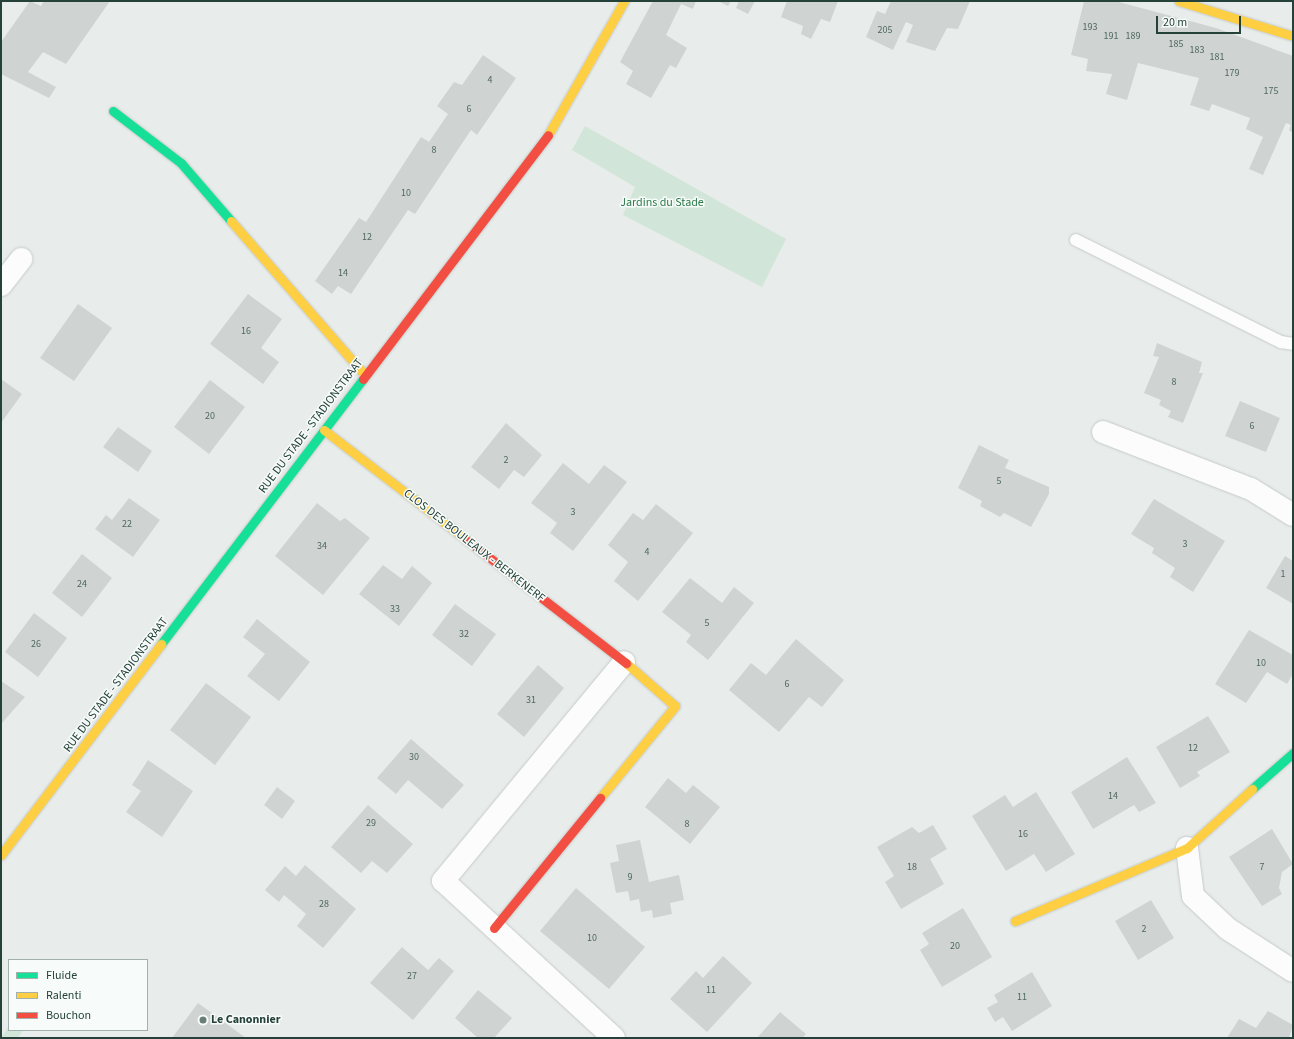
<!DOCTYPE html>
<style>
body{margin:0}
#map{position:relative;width:1294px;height:1039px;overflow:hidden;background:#e8edeb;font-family:"Source Sans 3",sans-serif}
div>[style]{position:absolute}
.green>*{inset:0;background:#d1e6d8}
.building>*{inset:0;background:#cfd4d2}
.roads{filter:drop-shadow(0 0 1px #c5cac8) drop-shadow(0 0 1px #c5cac8)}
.lane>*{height:12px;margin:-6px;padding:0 6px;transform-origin:6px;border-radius:6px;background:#fcfcfc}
.street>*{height:22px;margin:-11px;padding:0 11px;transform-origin:11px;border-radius:11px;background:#fcfcfc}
.fast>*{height:9px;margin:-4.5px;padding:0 4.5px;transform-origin:4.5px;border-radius:4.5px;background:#16e098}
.slow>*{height:9px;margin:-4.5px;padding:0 4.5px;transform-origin:4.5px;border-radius:4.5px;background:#ffcf43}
.jam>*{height:9px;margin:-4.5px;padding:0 4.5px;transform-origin:4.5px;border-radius:4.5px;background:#f24e42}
.dots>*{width:11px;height:11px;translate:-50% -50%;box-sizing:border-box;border:2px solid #f7fbf9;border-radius:50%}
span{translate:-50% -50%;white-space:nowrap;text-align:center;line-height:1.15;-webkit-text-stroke:3px #f7fbf9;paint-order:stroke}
.number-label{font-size:10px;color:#506761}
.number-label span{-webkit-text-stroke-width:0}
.park-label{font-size:12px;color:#2d7a4b}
.street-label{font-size:12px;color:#24423a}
.poi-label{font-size:12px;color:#24423a;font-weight:700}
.left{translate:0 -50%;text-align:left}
.frame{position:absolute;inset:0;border:2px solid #24423a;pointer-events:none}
.legend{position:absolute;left:8px;top:959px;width:140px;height:72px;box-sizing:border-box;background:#f7fbf9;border:1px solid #a3b1ad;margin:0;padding:5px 7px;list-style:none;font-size:12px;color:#24423a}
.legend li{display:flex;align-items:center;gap:8px;height:20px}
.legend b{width:20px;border:1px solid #a3b1ad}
.scale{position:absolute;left:1156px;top:16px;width:85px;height:18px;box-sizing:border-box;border:2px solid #24423a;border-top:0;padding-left:5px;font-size:12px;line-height:14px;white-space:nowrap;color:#24423a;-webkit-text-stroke:3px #f7fbf9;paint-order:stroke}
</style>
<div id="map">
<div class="green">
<i style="clip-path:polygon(585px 126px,786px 239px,762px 287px,623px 215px,635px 187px,572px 150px)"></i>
<i style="clip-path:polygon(9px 1026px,9px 1030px,23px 1030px,18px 1038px,1px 1038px)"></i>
</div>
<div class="building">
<i style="clip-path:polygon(30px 1px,41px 6px,44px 1px,110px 1px,66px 64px,43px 52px,28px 72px,56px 87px,49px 98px,1px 74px,1px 42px)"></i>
<i style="clip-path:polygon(653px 1px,696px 1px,693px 9px,681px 4px,666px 35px,687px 48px,676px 68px,670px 65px,651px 98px,626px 84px,633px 71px,620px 62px)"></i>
<i style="clip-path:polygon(718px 1px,731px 1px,728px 6px)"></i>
<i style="clip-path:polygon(739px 1px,755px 1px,748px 14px,736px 8px)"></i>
<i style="clip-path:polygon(787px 1px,838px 1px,830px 22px,821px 19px,811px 39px,801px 34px,803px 26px,781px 17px)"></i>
<i style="clip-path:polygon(891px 1px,970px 1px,958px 29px,947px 28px,935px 51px,906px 42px,913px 25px,906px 22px,893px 50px,866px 37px,877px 11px,885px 14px)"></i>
<i style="clip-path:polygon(1084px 1px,1115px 1px,1216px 28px,1293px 56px,1293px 133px,1289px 130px,1291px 125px,1286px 123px,1263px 175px,1249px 169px,1263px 137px,1246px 129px,1250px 118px,1212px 104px,1209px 111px,1190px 105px,1199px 78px,1138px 63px,1127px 100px,1106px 94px,1112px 74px,1086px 71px,1088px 59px,1071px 55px)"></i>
<i style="clip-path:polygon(483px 55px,516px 78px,477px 135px,471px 130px,415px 214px,408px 210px,351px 294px,338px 286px,332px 294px,315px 281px,359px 218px,366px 222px,421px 137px,429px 142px,448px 114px,437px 106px,454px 82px,462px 85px)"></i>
<i style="clip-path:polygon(248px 294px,282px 319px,261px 348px,279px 362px,263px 384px,210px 344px)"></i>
<i style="clip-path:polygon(78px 304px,112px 328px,74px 381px,40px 358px)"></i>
<i style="clip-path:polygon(1157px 343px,1202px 362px,1199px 373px,1203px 373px,1183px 423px,1168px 417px,1171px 411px,1159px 405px,1161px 400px,1144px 393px,1159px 357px,1153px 356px)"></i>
<i style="clip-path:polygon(1px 379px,22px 394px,1px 423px)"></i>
<i style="clip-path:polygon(210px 380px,245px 407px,209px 454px,174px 427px)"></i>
<i style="clip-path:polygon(1240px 401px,1280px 418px,1266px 452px,1225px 436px)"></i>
<i style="clip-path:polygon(506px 423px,542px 455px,524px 477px,514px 470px,499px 489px,471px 467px)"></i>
<i style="clip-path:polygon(118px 427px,152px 451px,138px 472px,103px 447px)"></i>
<i style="clip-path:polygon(979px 445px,1009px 460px,1005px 468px,1049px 487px,1049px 494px,1031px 527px,1004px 513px,1000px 517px,980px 506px,982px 501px,958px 488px)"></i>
<i style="clip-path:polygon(563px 463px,589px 484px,604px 465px,627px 482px,573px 551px,550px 533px,557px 523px,531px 503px)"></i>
<i style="clip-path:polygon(129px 498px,160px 520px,133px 557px,95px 529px,106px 515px,112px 520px)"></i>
<i style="clip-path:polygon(1154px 499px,1225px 541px,1193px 592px,1170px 577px,1175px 568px,1152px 553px,1154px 548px,1131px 534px)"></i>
<i style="clip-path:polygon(317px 503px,340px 521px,345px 518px,370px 538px,323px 595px,275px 556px)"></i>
<i style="clip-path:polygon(656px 504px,693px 533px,638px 601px,614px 581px,628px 562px,608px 545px,633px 513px,643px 520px)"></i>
<i style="clip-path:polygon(82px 554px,112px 578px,82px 617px,52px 593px)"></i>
<i style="clip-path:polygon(1285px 556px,1293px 561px,1293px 604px,1266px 588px)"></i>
<i style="clip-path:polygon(383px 565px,402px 579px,412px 566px,432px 583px,399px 626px,359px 594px)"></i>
<i style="clip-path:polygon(690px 578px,722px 603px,734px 587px,754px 603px,708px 660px,686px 642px,691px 635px,662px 612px)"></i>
<i style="clip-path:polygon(455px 604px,496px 634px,472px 666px,432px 635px)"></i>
<i style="clip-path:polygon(34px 613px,67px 638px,38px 677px,5px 652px)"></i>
<i style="clip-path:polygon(257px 619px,310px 662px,279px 701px,247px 676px,265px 654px,243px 637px)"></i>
<i style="clip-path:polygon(1249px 630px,1293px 655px,1293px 674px,1287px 684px,1267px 672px,1246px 703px,1215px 684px)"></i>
<i style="clip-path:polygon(796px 639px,844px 680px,822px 707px,809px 697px,779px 732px,729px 690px,751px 663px,766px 675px)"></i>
<i style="clip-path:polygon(538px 665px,564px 688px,524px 737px,497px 714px)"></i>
<i style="clip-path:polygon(1px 681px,25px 697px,1px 724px)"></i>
<i style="clip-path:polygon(206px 683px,251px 717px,215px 765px,170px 730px)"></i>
<i style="clip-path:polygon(1208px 716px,1230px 752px,1197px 772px,1200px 776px,1180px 788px,1156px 747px)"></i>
<i style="clip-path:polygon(411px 739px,464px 785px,442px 809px,408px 780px,396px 794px,377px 778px)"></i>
<i style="clip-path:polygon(1127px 757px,1156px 803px,1139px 812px,1134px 805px,1093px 829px,1071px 792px)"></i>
<i style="clip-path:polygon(148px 760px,193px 791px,162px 837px,126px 812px,141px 791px,132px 785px)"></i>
<i style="clip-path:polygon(668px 778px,686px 793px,693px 785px,720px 807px,690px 844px,645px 807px)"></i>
<i style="clip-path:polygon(277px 787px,295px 801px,282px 819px,264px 805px)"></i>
<i style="clip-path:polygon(1036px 792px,1075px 854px,1046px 872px,1034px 854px,1006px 871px,972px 816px,1005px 795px,1013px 807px)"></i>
<i style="clip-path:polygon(368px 805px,413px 844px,387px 873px,372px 861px,361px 873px,331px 847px)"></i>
<i style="clip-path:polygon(933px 825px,947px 849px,930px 859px,944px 884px,901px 909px,885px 882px,894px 876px,877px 847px,912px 827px,919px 833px)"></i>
<i style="clip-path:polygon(1272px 829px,1293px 864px,1282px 872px,1279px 888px,1282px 894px,1262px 906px,1229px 857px)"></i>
<i style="clip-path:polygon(640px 840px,649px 882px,679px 875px,684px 900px,670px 903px,672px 914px,653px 918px,652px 910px,641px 912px,639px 899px,630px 901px,628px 891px,616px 893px,610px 863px,619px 861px,616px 845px)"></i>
<i style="clip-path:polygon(305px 865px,356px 909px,323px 948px,297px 926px,306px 914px,284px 895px,279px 902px,265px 890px,285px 866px,296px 876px)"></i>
<i style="clip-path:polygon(576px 888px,645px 947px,609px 989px,540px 931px)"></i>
<i style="clip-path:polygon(1151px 900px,1174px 938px,1138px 960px,1115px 921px)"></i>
<i style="clip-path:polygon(963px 908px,992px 957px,942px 987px,920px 950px,929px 944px,922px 933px)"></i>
<i style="clip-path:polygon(402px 947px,428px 970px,439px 958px,454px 971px,413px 1020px,370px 983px)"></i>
<i style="clip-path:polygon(723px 956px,752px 983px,707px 1032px,670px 999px,696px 971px,703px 978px)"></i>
<i style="clip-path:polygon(1032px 972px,1052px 1006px,1012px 1031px,1003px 1017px,995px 1022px,987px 1008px,998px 1002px,994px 995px)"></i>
<i style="clip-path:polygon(478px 990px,512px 1018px,494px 1038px,478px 1038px,455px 1018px)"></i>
<i style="clip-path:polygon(198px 1003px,246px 1038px,172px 1038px)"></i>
<i style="clip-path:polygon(1268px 1011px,1293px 1025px,1289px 1038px,1227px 1038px,1239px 1019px,1256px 1028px)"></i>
<i style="clip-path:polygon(780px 1012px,806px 1034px,802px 1038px,757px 1038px)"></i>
</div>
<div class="roads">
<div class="lane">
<i style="left:1076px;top:240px;width:229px;rotate:26.5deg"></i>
<i style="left:1281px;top:342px;width:12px;rotate:9deg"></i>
</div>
<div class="street">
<i style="left:1px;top:285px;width:33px;rotate:-52deg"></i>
<i style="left:1103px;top:432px;width:159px;rotate:21.1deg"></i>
<i style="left:1251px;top:489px;width:49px;rotate:31.8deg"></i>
<i style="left:1187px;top:848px;width:48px;rotate:82.9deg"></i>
<i style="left:1193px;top:896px;width:48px;rotate:43.3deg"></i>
<i style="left:1228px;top:929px;width:77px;rotate:32.9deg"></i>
<i style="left:614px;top:1038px;width:232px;rotate:-137.4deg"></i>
<i style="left:443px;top:881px;width:284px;rotate:-50.4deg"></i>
</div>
<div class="fast">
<i style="left:113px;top:111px;width:86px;rotate:37.4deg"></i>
<i style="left:181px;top:163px;width:77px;rotate:49.2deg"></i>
<i style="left:161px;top:644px;width:333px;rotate:-52.7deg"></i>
<i style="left:1252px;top:789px;width:55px;rotate:-41.3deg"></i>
</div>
<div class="slow">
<i style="left:1179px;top:1px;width:119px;rotate:17.1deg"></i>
<i style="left:548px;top:135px;width:154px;rotate:-60.4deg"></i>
<i style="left:231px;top:221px;width:204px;rotate:49deg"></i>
<i style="left:324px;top:430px;width:182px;rotate:37.6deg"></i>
<i style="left:600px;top:798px;width:119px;rotate:-50.8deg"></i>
<i style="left:675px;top:706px;width:65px;rotate:-138.7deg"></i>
<i style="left:1px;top:855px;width:265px;rotate:-52.8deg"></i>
<i style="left:1015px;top:921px;width:187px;rotate:-23deg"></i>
<i style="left:1187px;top:848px;width:88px;rotate:-42.2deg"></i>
</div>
<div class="jam">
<i style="left:363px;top:379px;width:306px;rotate:-52.8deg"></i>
<i style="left:468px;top:541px;width:200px;rotate:37.7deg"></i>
<i style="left:494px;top:928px;width:168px;rotate:-50.8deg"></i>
</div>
</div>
<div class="dots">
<i style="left:203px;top:1020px;background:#697e78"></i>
</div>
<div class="number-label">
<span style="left:1090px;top:28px">193</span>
<span style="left:885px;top:31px">205</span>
<span style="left:1111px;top:37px">191</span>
<span style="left:1133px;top:37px">189</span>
<span style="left:1176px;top:45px">185</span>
<span style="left:1197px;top:51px">183</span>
<span style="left:1217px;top:58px">181</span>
<span style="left:1232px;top:74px">179</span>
<span style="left:490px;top:81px">4</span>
<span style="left:1271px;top:92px">175</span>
<span style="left:469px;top:110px">6</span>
<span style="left:434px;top:151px">8</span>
<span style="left:406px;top:194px">10</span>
<span style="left:367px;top:238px">12</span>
<span style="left:343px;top:274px">14</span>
<span style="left:246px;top:332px">16</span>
<span style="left:1174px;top:383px">8</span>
<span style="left:210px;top:417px">20</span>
<span style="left:1252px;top:427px">6</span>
<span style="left:506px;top:461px">2</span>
<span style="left:999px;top:482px">5</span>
<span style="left:573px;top:513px">3</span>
<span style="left:127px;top:525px">22</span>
<span style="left:1185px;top:545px">3</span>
<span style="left:322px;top:547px">34</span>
<span style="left:647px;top:553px">4</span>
<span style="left:1283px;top:575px">1</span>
<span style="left:82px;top:585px">24</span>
<span style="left:395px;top:610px">33</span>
<span style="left:707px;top:624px">5</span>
<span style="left:464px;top:635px">32</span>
<span style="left:36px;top:645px">26</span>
<span style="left:1261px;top:664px">10</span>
<span style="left:787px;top:685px">6</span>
<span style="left:531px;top:701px">31</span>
<span style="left:1193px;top:749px">12</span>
<span style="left:414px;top:758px">30</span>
<span style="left:1113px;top:797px">14</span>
<span style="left:371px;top:824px">29</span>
<span style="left:687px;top:825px">8</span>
<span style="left:1023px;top:835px">16</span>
<span style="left:912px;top:868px">18</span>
<span style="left:1262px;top:868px">7</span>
<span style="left:630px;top:878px">9</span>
<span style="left:324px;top:905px">28</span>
<span style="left:1144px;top:930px">2</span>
<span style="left:592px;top:939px">10</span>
<span style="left:955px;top:947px">20</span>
<span style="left:412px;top:977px">27</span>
<span style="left:711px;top:991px">11</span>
<span style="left:1022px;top:998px">11</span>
</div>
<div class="park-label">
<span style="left:662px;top:203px">Jardins du Stade</span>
</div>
<div class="street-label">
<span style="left:311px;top:426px;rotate:-53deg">RUE DU STADE - STADIONSTRAAT</span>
<span style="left:474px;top:546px;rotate:38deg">CLOS DES BOULEAUX - BERKENERF</span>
<span style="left:116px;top:685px;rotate:-53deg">RUE DU STADE - STADIONSTRAAT</span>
</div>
<div class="poi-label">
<span class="left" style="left:211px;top:1020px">Le Canonnier</span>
</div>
<div class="frame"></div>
<ul class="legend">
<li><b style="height:5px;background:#16e098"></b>Fluide</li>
<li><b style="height:5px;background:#ffcf43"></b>Ralenti</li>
<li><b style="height:5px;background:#f24e42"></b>Bouchon</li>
</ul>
<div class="scale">20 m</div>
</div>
